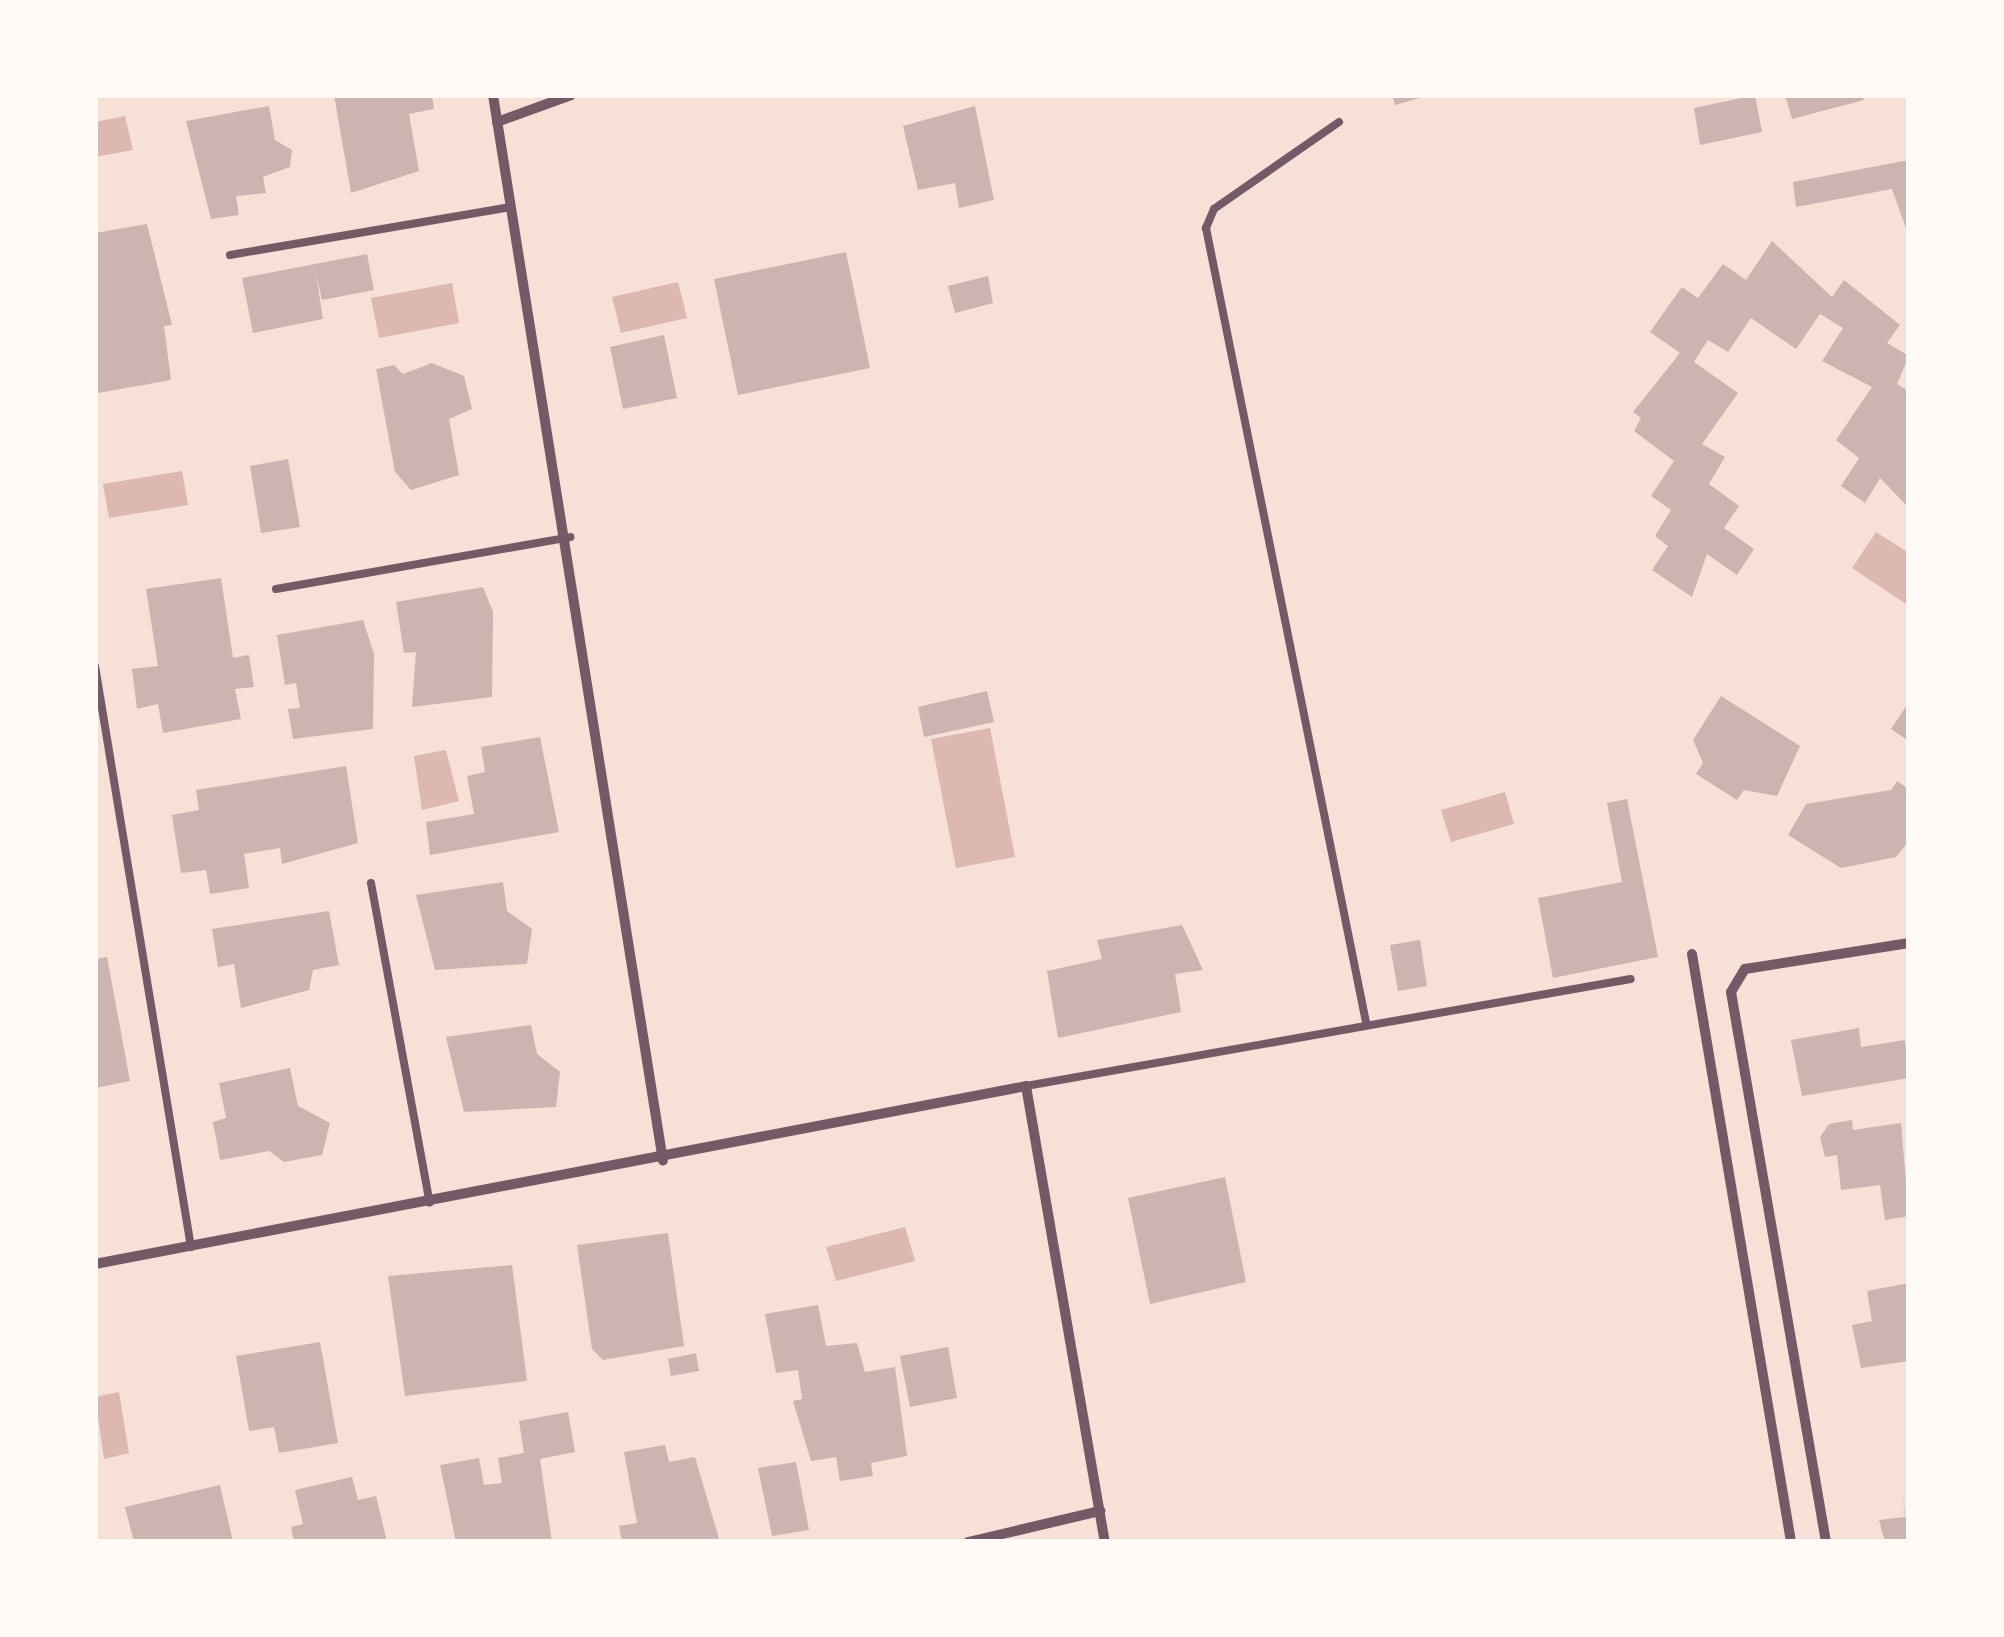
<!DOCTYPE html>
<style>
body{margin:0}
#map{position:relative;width:2004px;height:1637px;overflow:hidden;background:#f7e1d7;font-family:Montserrat,sans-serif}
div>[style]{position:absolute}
.water>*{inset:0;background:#dcb8b0}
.building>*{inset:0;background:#ccb4b1}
.service>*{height:8px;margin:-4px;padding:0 4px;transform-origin:4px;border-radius:4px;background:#755966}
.minor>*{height:10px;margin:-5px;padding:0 5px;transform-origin:5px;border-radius:5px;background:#755966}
span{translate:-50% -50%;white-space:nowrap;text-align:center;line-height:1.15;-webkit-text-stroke:9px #fffaf5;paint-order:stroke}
.frame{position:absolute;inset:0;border:98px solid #fffaf5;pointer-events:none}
</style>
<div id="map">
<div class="water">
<i style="clip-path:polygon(125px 116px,133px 150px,95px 157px,95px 122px)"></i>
<i style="clip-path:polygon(678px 282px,687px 318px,621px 333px,612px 297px)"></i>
<i style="clip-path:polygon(452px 283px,459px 323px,379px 338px,371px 298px)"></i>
<i style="clip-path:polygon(182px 471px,188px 505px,109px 518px,103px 484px)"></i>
<i style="clip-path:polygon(1876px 532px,1909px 553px,1909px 606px,1852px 568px)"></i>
<i style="clip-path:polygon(990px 728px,1015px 857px,956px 868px,931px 739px)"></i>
<i style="clip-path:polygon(446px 750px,459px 801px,422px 810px,414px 756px)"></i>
<i style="clip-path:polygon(1505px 792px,1514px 824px,1451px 842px,1441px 810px)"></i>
<i style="clip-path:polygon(905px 1227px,915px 1261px,836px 1281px,826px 1247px)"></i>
<i style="clip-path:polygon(119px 1392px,129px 1453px,104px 1459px,95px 1397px)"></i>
</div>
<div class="building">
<i style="clip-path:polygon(334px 95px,432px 95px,434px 109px,409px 114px,419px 171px,351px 193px)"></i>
<i style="clip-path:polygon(1392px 95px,1427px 95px,1427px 96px,1395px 105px)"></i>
<i style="clip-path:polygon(1755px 95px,1762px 132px,1700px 145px,1694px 108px)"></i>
<i style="clip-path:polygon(1785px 95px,1862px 95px,1864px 100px,1792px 119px)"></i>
<i style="clip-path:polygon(269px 106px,275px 140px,292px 150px,290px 167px,263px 177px,266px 193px,236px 196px,239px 215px,211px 219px,186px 121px)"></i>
<i style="clip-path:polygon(975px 106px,994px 200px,959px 208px,955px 183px,918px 190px,903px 126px)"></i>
<i style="clip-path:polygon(1909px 160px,1909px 237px,1892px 189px,1796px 207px,1793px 182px)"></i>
<i style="clip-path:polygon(147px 224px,172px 325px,164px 326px,171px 380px,98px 393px,95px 233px)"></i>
<i style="clip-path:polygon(1772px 241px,1832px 297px,1844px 280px,1900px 325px,1887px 343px,1909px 356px,1897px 384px,1909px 391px,1909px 508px,1880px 478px,1865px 503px,1841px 486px,1859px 458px,1836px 440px,1872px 387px,1822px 361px,1843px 328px,1820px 314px,1796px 349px,1751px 318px,1728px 352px,1708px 340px,1694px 362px,1738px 393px,1702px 444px,1725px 457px,1709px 484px,1739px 506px,1724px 528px,1754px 549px,1737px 575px,1707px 554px,1692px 597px,1652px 570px,1668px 546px,1655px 536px,1671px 510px,1651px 496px,1674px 461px,1634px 431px,1641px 418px,1633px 412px,1680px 353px,1650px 332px,1682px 287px,1698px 298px,1723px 264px,1746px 280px)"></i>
<i style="clip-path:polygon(846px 252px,870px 368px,738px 395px,714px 279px)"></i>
<i style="clip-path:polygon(367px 254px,374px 290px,322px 300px,316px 274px,323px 319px,253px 333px,242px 278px)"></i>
<i style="clip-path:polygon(988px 276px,993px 303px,955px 313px,948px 286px)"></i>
<i style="clip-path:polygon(664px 335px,677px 398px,623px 409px,610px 347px)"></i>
<i style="clip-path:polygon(432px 363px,464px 376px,472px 409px,449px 419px,459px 475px,411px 490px,395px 472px,376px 369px,394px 365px,403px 374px)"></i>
<i style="clip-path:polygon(288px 459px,300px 527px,261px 533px,250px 466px)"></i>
<i style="clip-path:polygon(221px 578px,233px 658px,249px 655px,254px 687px,235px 689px,241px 719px,163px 733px,158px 704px,137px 709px,132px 669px,158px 666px,146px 589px)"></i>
<i style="clip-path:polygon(483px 587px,493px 612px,492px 697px,412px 707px,416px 652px,404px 653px,396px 602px)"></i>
<i style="clip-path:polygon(363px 620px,374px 654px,373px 729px,293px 739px,288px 709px,300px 708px,296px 683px,285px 685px,277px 635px)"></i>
<i style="clip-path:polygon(987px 691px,994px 722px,924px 737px,918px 707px)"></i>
<i style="clip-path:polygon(1721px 696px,1800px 746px,1777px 796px,1744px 790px,1737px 800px,1696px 774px,1703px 763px,1693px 740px)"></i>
<i style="clip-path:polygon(1909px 702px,1909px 741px,1891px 729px)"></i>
<i style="clip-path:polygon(540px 737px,559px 832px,430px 855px,426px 822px,474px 814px,467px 776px,485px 772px,481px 747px)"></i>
<i style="clip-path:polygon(346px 766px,358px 843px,282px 864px,280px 848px,244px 854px,249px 888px,210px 894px,206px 870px,181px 873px,172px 815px,199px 810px,196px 790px)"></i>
<i style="clip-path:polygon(1897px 781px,1909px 789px,1909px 841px,1896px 857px,1841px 868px,1788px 835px,1806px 804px,1891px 790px)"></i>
<i style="clip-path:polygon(1627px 799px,1658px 957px,1553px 978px,1538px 898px,1622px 882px,1607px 803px)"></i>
<i style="clip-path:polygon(503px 882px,507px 911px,532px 929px,527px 964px,435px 970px,416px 895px)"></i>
<i style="clip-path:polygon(329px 911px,339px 965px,313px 970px,309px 990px,241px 1008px,234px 964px,218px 967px,212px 929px)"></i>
<i style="clip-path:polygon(1182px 925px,1203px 970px,1175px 974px,1181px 1012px,1058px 1038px,1047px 971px,1102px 959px,1097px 940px)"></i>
<i style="clip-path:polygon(1420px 940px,1427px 986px,1398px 991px,1390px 945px)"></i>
<i style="clip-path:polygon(107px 957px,130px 1081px,95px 1088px,95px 959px)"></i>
<i style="clip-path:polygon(531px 1025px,537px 1054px,560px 1072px,556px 1107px,464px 1112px,446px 1037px)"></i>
<i style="clip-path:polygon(1859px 1028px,1861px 1047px,1905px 1040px,1909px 1078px,1802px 1096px,1791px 1040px)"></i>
<i style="clip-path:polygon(290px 1068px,298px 1106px,330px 1123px,322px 1155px,284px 1162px,269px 1151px,220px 1160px,213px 1122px,226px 1118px,219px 1083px)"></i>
<i style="clip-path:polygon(1852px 1120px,1853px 1130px,1901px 1123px,1909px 1216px,1885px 1220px,1880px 1185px,1841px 1190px,1837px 1155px,1825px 1157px,1820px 1137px,1829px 1124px)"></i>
<i style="clip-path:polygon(1225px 1177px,1246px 1282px,1150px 1304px,1128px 1198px)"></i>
<i style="clip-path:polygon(668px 1233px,684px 1346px,603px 1360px,592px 1349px,577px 1245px)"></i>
<i style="clip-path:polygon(512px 1265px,527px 1381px,405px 1396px,388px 1276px)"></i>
<i style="clip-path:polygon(1909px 1283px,1909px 1361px,1861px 1368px,1852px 1325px,1872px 1321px,1867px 1291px)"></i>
<i style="clip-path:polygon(818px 1305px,826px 1346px,857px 1343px,865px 1372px,895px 1367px,907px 1456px,871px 1463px,873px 1476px,840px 1481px,836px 1457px,811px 1461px,793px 1401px,802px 1399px,798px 1370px,776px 1373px,765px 1314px)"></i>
<i style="clip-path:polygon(320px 1342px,338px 1443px,279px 1453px,274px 1427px,249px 1431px,236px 1356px)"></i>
<i style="clip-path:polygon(948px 1347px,957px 1398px,910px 1407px,900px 1356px)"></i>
<i style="clip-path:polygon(696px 1353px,699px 1371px,671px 1376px,668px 1359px)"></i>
<i style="clip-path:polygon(568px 1412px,575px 1452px,540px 1459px,552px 1542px,456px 1542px,440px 1465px,479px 1458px,484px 1485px,502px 1483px,498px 1458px,524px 1453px,519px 1421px)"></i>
<i style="clip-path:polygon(665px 1445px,669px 1462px,695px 1457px,720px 1542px,622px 1542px,619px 1526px,637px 1523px,624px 1452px)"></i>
<i style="clip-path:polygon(796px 1462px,809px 1530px,772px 1536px,758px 1468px)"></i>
<i style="clip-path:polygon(352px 1477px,358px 1500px,376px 1496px,387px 1542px,294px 1542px,291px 1527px,303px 1524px,295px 1490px)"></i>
<i style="clip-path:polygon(220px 1485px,233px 1542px,134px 1542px,125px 1507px)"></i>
<i style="clip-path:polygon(1902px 1490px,1909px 1542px,1885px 1542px,1879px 1520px,1905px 1517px)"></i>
</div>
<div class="service">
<i style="left:1339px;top:122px;width:152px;rotate:145.2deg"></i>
<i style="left:1214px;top:209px;width:21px;rotate:113deg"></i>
<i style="left:1206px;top:228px;width:810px;rotate:78.61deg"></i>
<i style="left:230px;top:255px;width:285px;rotate:-9.7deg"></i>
<i style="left:276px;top:589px;width:299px;rotate:-10deg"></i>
<i style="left:95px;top:666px;width:589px;rotate:80.62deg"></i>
<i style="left:371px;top:883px;width:325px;rotate:79.6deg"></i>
<i style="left:1026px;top:1086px;width:614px;rotate:-10.03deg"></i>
</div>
<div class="minor">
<i style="left:493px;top:95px;width:1079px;rotate:80.94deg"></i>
<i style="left:497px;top:122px;width:79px;rotate:-20deg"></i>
<i style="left:1692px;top:954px;width:596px;rotate:80.44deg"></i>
<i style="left:95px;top:1264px;width:948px;rotate:-10.82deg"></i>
<i style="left:1026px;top:1086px;width:463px;rotate:80.2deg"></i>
<i style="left:968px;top:1542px;width:136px;rotate:-13.2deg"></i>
<i style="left:1826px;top:1542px;width:558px;rotate:-99.8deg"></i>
<i style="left:1731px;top:992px;width:27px;rotate:-59deg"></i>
<i style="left:1745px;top:969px;width:166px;rotate:-9deg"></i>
</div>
<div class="frame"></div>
</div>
